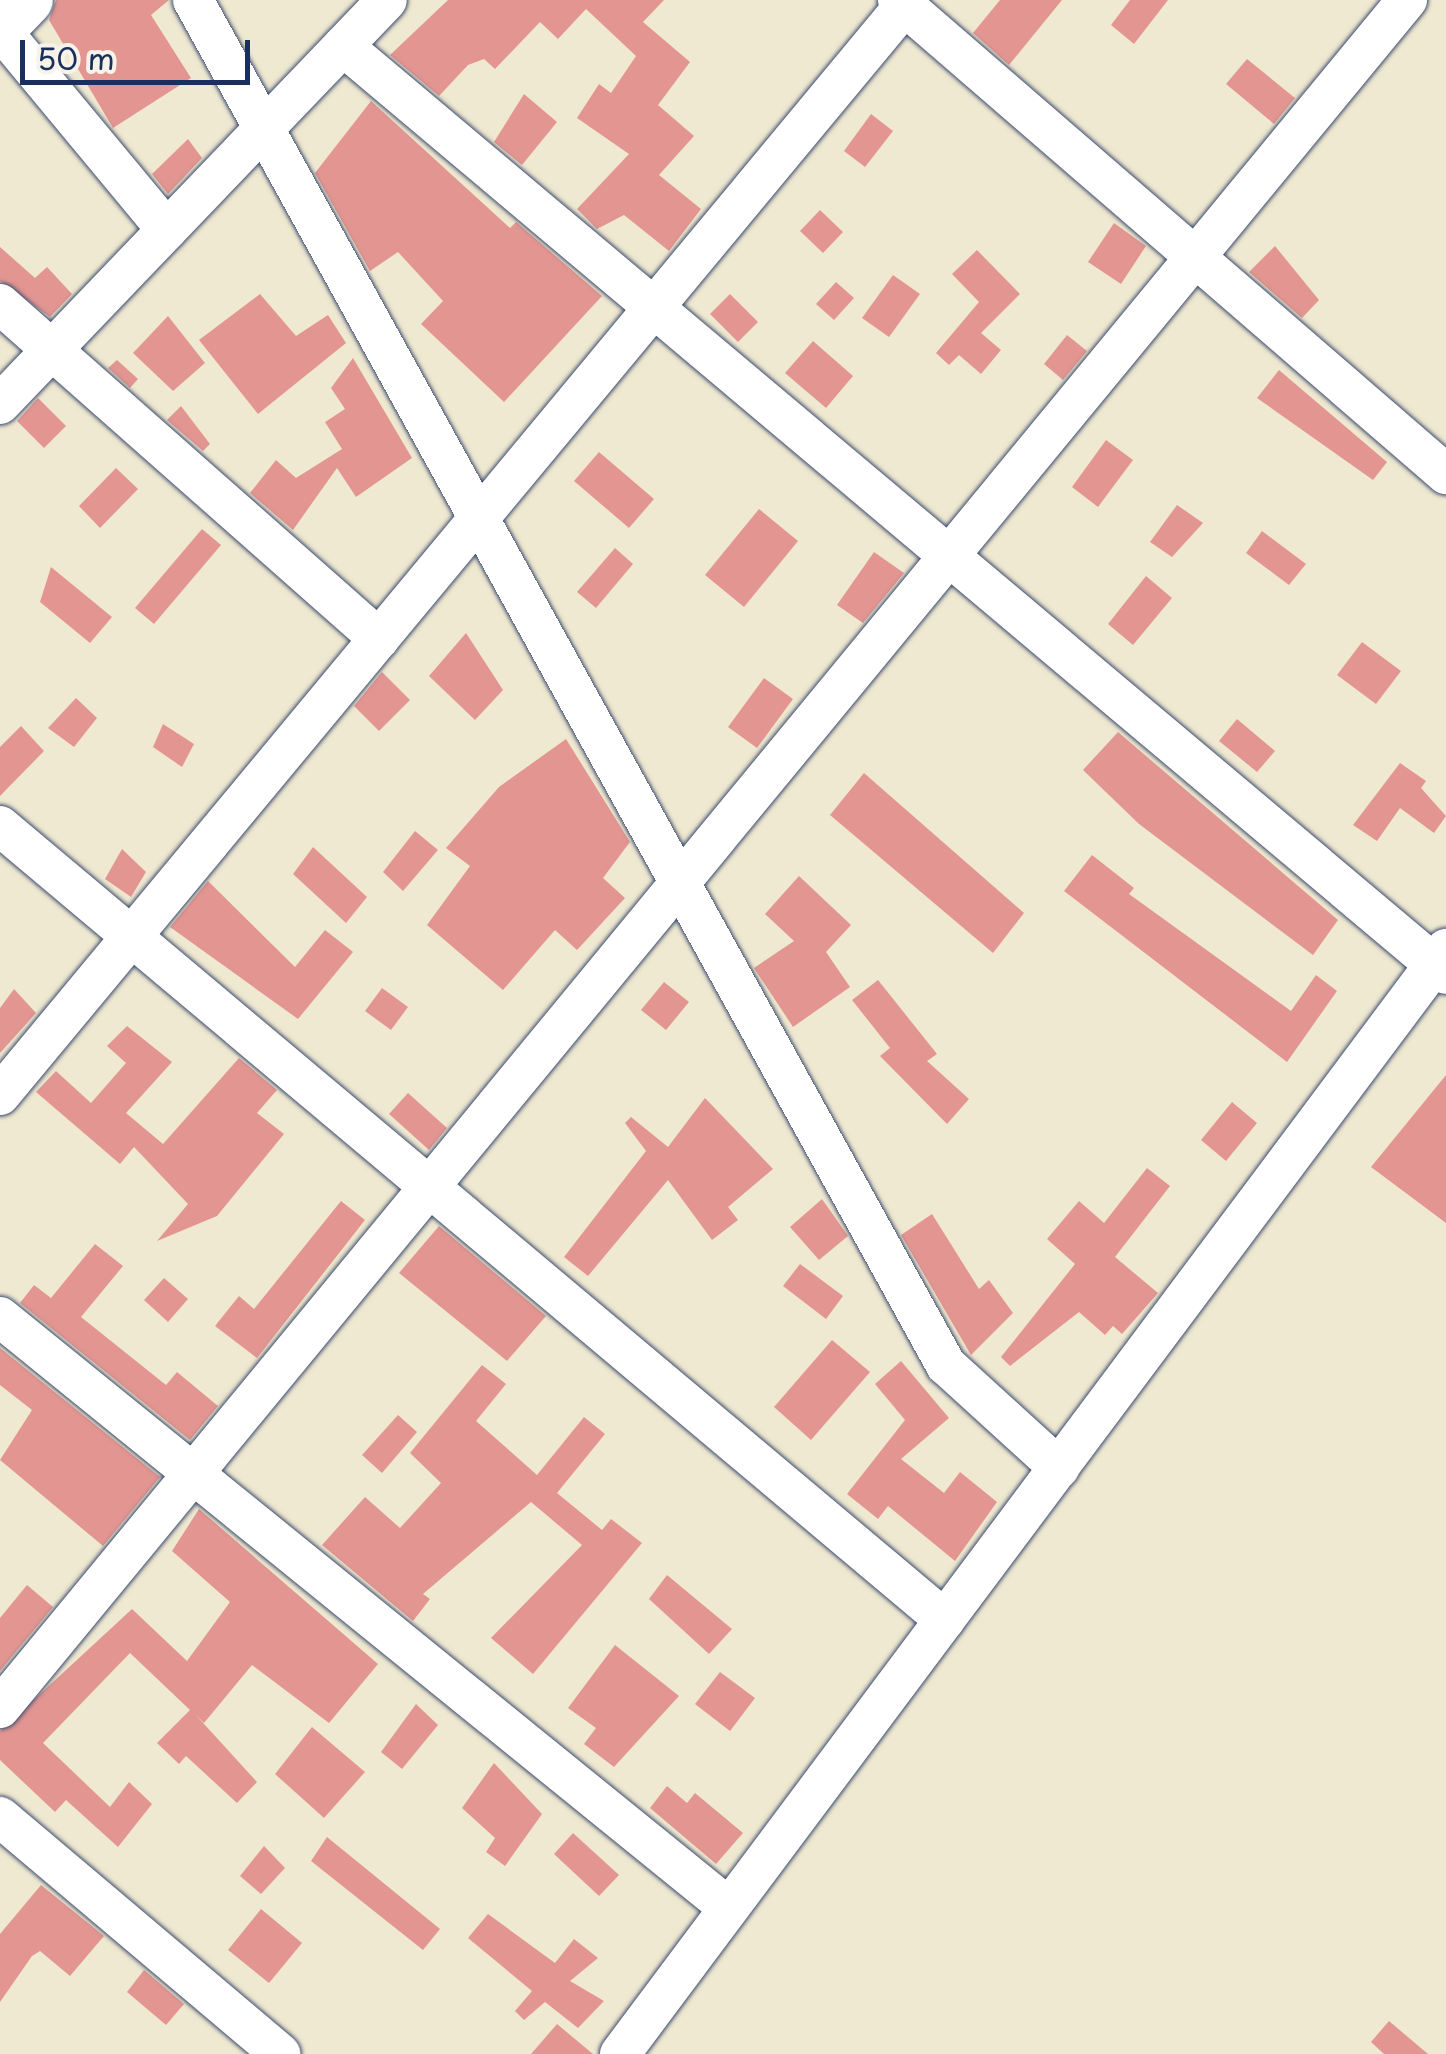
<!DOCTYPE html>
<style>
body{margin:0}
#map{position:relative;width:1446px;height:2054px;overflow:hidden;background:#f0e9d1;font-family:"Playpen Sans",sans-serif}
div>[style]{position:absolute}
.building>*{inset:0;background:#e39691}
.roads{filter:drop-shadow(0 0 2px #3b4b6f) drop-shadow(0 0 2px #3b4b6f)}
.minor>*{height:40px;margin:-20px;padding:0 20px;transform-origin:20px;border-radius:20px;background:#fff}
.major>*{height:50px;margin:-25px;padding:0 25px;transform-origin:25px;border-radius:25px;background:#fff}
span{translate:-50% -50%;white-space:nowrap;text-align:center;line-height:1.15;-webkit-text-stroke:9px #f7f3e8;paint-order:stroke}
.scale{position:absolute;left:20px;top:40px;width:230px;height:45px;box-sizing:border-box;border:5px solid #1b2f5e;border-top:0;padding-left:12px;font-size:30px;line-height:35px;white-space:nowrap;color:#1b2f5e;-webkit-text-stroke:8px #f7f3e8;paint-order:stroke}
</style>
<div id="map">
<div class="building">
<i style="clip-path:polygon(56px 0,169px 0,151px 15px,191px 78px,113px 128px,49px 20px)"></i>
<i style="clip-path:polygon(448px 0,664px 0,643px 22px,690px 62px,658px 105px,694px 136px,659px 175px,701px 209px,669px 251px,624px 215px,597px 229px,577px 209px,629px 154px,577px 118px,599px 84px,611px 93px,636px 56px,586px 9px,558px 39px,540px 22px,495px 69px,484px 59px,468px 65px,439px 96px,390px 55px)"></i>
<i style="clip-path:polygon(1000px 0,1062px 0,1009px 65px,973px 33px)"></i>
<i style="clip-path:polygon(1130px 0,1168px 0,1134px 44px,1111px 25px)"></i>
<i style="clip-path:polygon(1247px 59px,1295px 98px,1274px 124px,1226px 84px)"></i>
<i style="clip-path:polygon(524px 94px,557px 122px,522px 165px,494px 142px)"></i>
<i style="clip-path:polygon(371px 101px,510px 228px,516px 222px,602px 296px,504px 402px,421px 324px,443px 301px,398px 252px,370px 271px,315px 173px)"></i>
<i style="clip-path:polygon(871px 114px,893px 131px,865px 167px,844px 151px)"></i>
<i style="clip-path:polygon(188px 139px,202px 158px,168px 194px,152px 174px)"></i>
<i style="clip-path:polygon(820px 210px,843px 232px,823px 253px,800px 231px)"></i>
<i style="clip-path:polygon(1114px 223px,1146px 246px,1121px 284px,1088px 262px)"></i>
<i style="clip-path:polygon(1275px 246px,1319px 300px,1302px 318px,1249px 272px)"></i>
<i style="clip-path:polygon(0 247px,35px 278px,47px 267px,72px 294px,50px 317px,0 281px)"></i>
<i style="clip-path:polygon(977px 250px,1020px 294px,981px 333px,1001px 350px,981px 374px,959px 355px,949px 365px,936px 353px,979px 302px,952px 274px)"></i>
<i style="clip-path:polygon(893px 275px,920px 294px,889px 337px,862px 318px)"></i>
<i style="clip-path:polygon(836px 282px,854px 298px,834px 320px,816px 304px)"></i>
<i style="clip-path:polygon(260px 294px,296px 336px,328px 315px,346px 343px,258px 414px,199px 340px)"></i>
<i style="clip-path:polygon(730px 294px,758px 322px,738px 342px,710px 314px)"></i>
<i style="clip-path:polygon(168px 316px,205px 363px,173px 391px,133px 353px)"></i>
<i style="clip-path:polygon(1067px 335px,1087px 351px,1063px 380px,1044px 364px)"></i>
<i style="clip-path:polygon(813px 341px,853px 376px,826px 408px,785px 373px)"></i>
<i style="clip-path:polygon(353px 358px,412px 458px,356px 497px,337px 468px,293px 530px,250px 493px,276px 460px,296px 478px,342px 449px,325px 422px,345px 409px,331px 388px)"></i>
<i style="clip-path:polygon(117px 360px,138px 379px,130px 388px,108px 368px)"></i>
<i style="clip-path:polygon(1279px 370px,1387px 462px,1373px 480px,1257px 398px)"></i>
<i style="clip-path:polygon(38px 398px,66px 426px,44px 448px,17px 421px)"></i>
<i style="clip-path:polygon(181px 406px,210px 444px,203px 451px,167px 420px)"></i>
<i style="clip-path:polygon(1106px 440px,1133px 460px,1098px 507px,1072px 487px)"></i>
<i style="clip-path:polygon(599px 452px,654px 499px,629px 528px,574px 481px)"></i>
<i style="clip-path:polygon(116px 468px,138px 489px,100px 528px,79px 506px)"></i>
<i style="clip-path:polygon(1177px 505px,1203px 523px,1172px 557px,1150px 542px)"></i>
<i style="clip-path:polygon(759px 509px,798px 541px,744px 607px,705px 575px)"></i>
<i style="clip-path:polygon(202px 529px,221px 545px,154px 624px,135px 608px)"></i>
<i style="clip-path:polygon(1262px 531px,1306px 564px,1289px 585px,1246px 553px)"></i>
<i style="clip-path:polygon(615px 548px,633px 564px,596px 608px,577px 592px)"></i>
<i style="clip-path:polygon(874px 552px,904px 573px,863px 623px,837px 605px)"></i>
<i style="clip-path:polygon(51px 567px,112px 617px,90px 643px,40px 602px)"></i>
<i style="clip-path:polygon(1146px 576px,1172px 598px,1133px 645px,1108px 624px)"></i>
<i style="clip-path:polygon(466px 633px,503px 690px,475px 720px,429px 676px)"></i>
<i style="clip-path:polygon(1362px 642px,1401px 671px,1376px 704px,1337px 675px)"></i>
<i style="clip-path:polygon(382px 672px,410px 700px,379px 731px,354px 706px)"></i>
<i style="clip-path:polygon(764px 678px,793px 699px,757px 748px,728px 727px)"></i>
<i style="clip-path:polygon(76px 698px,97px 718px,74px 747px,48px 728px)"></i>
<i style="clip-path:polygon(1237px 719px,1275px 751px,1257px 772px,1219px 741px)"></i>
<i style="clip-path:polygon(163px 724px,194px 744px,182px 767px,153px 747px)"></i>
<i style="clip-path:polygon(21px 726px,44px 751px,0 796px,0 747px)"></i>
<i style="clip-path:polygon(1118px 732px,1338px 920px,1313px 955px,1139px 824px,1083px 770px)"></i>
<i style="clip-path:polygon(566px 739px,630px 842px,603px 878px,625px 898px,577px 950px,555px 930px,503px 990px,427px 925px,470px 866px,446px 848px,499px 787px)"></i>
<i style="clip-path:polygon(1400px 763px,1426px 781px,1421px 788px,1446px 816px,1434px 833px,1400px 808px,1377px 841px,1353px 825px)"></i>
<i style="clip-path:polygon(864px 773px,1024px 913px,993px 953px,830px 815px)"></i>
<i style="clip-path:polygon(415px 831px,438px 850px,403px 891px,383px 872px)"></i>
<i style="clip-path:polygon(313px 847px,367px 897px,346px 923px,293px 874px)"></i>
<i style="clip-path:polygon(122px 849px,146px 872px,131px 897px,105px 879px)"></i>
<i style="clip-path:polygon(1092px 855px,1134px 888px,1129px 894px,1291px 1011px,1316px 975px,1337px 991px,1287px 1062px,1064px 891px)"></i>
<i style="clip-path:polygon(799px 876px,851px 925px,826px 952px,850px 987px,793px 1027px,754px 968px,794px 941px,765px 914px)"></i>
<i style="clip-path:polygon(208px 881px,295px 967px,325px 930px,353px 952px,298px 1019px,170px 927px)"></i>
<i style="clip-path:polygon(878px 980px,937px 1054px,927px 1061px,969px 1099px,947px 1124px,880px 1056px,890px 1048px,852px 1000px)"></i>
<i style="clip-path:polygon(664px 982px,689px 1002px,666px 1030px,641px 1010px)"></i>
<i style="clip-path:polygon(382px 988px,408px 1007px,391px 1030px,365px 1011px)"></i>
<i style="clip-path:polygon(14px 989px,36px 1013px,0 1053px,0 1008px)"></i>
<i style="clip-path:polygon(127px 1026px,172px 1062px,126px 1113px,163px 1144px,239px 1058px,277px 1090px,257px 1113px,284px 1134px,217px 1216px,157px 1241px,188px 1204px,134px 1147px,120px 1164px,36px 1092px,56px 1071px,91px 1103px,126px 1063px,107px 1046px)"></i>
<i style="clip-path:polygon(1446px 1075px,1446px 1223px,1371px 1167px)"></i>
<i style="clip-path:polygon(408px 1093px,447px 1128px,429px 1150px,389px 1114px)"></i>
<i style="clip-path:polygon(705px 1098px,773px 1169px,728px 1207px,738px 1220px,712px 1240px,668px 1180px,588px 1276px,564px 1257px,646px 1151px,625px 1123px,631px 1117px,668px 1147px)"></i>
<i style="clip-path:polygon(1232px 1102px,1257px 1123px,1226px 1161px,1201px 1140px)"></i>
<i style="clip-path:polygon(1147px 1168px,1170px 1186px,1115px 1257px,1158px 1293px,1122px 1334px,1113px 1326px,1105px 1335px,1079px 1312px,1010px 1366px,1001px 1357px,1075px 1264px,1047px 1239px,1079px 1201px,1104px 1223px)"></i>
<i style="clip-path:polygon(822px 1199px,848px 1236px,819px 1260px,790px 1227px)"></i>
<i style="clip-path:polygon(341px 1201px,365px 1220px,257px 1358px,215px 1326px,239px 1296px,254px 1309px)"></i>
<i style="clip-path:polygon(932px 1214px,979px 1289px,989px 1280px,1013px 1313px,971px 1355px,901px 1235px)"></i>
<i style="clip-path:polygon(439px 1226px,546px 1316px,507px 1361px,399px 1273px)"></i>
<i style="clip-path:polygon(95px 1244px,123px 1266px,81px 1317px,166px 1385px,177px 1372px,218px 1406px,190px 1440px,20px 1303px,34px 1285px,51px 1298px)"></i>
<i style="clip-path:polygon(800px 1264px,843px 1296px,826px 1319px,783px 1286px)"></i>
<i style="clip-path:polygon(164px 1278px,188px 1299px,168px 1322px,144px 1300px)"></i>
<i style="clip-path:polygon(832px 1340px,870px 1372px,811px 1440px,774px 1407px)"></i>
<i style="clip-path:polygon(0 1348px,160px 1477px,103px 1546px,0 1460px,32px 1410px,0 1385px)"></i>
<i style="clip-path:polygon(901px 1361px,949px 1418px,901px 1459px,944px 1493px,960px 1472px,997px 1502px,955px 1561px,888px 1506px,878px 1519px,847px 1494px,905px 1420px,875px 1384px)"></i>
<i style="clip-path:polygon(482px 1365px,506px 1384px,476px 1421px,537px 1475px,584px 1417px,605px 1434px,557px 1493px,602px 1530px,611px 1519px,642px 1543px,533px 1674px,491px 1638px,582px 1545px,531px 1502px,423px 1594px,430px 1599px,413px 1621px,322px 1545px,365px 1497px,400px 1528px,441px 1483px,410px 1453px)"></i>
<i style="clip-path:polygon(398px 1415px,417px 1432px,382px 1473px,362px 1455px)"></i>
<i style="clip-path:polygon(199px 1509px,378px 1664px,329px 1723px,252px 1665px,204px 1723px,195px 1714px,257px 1782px,237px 1803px,186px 1756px,179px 1764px,157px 1743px,190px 1710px,130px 1653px,43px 1743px,110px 1807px,129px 1782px,152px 1804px,118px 1847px,66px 1800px,55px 1812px,0 1760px,0 1731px,132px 1609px,187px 1661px,230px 1602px,172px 1551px)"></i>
<i style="clip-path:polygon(667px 1575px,732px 1629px,709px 1654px,649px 1599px)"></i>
<i style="clip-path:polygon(27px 1585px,53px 1607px,0 1671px,0 1618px)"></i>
<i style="clip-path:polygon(615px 1645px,679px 1696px,614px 1767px,584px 1744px,596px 1728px,568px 1708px)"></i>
<i style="clip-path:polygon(720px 1672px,755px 1698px,730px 1731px,695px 1704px)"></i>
<i style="clip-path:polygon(416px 1704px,438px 1725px,402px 1769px,381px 1752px)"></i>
<i style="clip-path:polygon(312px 1727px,365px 1772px,324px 1818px,275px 1774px)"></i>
<i style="clip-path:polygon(494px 1763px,542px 1814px,505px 1866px,486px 1852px,495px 1838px,462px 1808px)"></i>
<i style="clip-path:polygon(667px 1786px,687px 1803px,695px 1793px,743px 1833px,716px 1864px,650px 1808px)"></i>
<i style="clip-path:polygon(573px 1833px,619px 1875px,599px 1896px,554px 1854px)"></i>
<i style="clip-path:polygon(327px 1837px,440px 1929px,423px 1950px,311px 1861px)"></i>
<i style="clip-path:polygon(264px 1846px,285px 1868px,261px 1894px,240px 1876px)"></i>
<i style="clip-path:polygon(41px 1885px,104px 1936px,70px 1976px,40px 1951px,32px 1956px,0 2002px,0 1934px)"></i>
<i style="clip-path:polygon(261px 1909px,302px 1943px,269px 1983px,228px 1950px)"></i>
<i style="clip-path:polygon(488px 1914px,555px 1963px,574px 1939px,598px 1958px,570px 1981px,604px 2001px,578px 2028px,545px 2002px,524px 2020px,515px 2011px,532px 1991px,468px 1938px)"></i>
<i style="clip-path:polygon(144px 1970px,184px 2004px,166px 2025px,127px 1992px)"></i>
<i style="clip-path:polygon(1389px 2021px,1428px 2054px,1384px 2054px,1371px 2042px)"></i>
<i style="clip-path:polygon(557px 2024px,593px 2054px,531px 2054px)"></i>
</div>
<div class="roads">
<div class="minor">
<i style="left:193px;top:0;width:1559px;rotate:61.12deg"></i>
<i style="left:946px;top:1365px;width:153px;rotate:42.3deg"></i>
<i style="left:898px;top:0;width:725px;rotate:40.86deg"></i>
<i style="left:0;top:29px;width:261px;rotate:50.3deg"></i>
<i style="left:343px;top:46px;width:1441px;rotate:40.08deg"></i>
<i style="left:0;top:304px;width:506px;rotate:41.47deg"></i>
<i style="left:0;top:404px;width:559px;rotate:-46.23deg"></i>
<i style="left:0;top:826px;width:1234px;rotate:40.04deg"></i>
<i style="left:0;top:1095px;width:1423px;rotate:-50.3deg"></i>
<i style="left:0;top:1317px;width:938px;rotate:39.03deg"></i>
<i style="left:0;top:1708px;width:2213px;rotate:-50.52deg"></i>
<i style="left:0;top:1817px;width:367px;rotate:40.2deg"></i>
<i style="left:620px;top:2054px;width:1380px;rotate:-53.22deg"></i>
</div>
<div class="major">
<i style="left:0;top:29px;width:40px;rotate:-46deg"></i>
</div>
</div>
<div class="scale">50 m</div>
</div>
